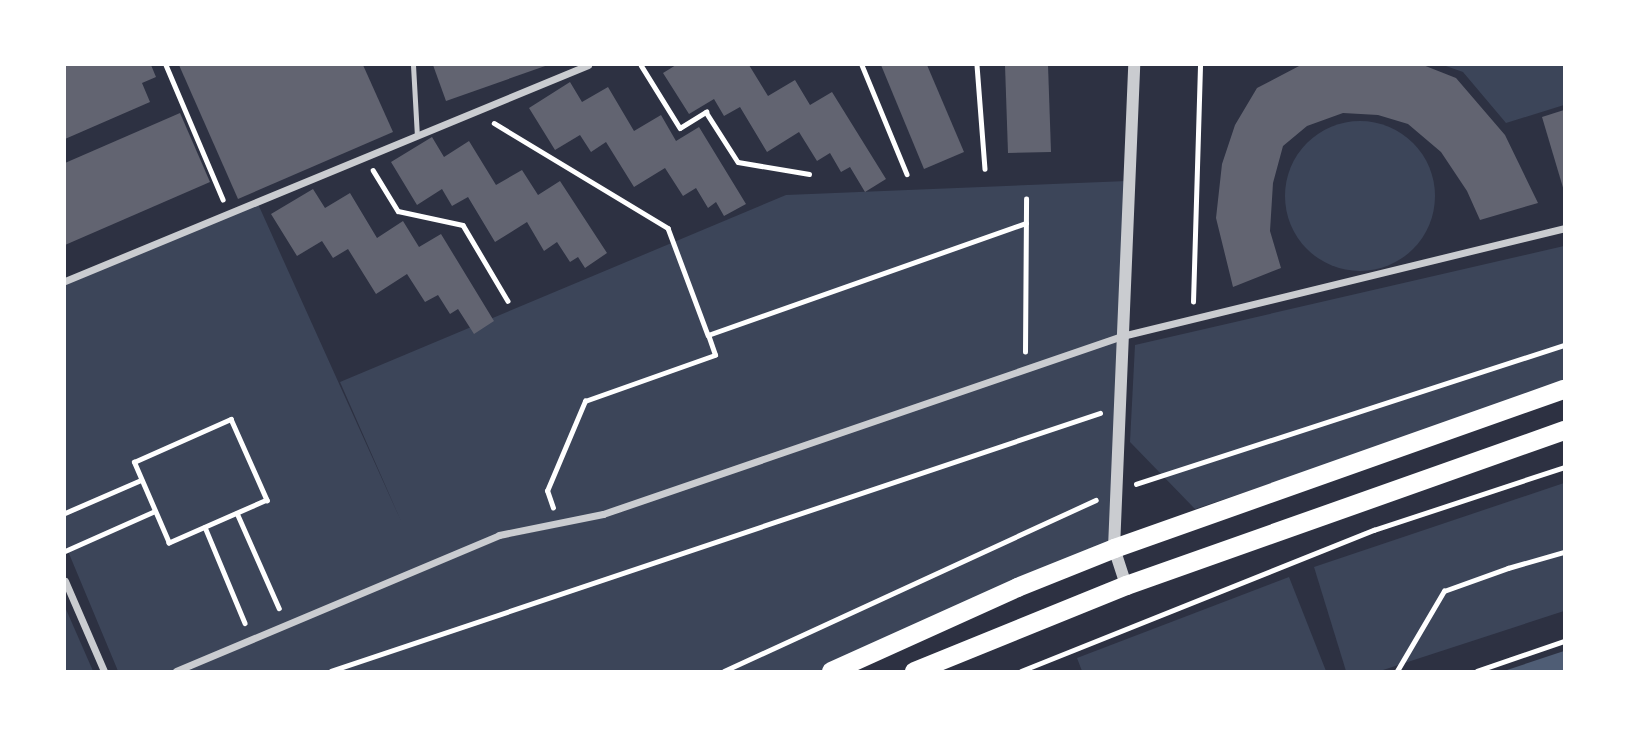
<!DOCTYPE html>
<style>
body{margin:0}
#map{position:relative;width:1629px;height:736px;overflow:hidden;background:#2d3142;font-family:Helvetica,sans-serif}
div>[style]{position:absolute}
.green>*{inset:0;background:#3c4559}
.round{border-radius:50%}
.water>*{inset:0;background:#4f5d75}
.building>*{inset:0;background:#626471}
.path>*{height:4.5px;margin:-2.25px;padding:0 2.25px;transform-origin:2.25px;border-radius:2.25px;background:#fff}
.service>*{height:5px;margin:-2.5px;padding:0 2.5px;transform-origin:2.5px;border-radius:2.5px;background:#caccd0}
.minor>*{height:7px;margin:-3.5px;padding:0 3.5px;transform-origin:3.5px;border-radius:3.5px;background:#caccd0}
.tertiary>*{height:12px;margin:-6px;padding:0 6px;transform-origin:6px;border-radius:6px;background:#caccd0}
.trunk>*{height:19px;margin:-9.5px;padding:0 9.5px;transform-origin:9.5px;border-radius:9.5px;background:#fff}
span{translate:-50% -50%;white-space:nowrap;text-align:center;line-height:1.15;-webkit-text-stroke:7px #fff;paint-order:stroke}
.frame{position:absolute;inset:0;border:66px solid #fff;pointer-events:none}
</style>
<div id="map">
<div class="green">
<i style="clip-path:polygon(1443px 65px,1564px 65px,1564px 105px,1506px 123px,1463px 72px)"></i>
<i class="round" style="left:1285px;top:121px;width:150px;height:150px"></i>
<i style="clip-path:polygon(1127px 181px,1121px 335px,603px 513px,499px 534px,172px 671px,118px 671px,65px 544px,65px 284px,258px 204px,401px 521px,340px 382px,786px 195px)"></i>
<i style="clip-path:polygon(1564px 246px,1564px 386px,1195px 509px,1130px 442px,1135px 345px)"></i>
<i style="clip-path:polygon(1120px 339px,1112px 547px,835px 671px,180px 671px,500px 539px,604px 517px)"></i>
<i style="clip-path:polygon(1564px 483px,1564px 611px,1380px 671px,1346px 671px,1314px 567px)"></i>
<i style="clip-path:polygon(1289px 577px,1326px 671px,1082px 671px,1077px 658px)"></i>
<i style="clip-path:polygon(65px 607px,93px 671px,65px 671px)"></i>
</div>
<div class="water">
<i style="clip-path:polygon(1564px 651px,1564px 671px,1504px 671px)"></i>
</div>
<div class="building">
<i style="clip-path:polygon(65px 65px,151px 65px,156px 77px,142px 83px,150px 102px,65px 139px)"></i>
<i style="clip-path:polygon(179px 65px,363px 65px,393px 132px,238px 199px)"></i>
<i style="clip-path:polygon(433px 65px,548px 65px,446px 101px)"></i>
<i style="clip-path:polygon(676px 65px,749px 65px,768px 96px,795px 80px,810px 105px,832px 92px,886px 179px,865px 192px,850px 167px,841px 172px,830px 153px,817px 161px,799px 132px,767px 152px,740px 107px,724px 116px,714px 99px,689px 114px,663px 73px)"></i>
<i style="clip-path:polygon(881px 65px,927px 65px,964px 152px,924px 169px)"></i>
<i style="clip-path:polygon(1005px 65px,1048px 65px,1051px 152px,1008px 153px)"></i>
<i style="clip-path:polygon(1301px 65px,1423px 65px,1456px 78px,1505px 135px,1538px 203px,1480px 220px,1467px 191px,1441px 152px,1408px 124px,1378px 115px,1343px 113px,1307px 126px,1283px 146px,1273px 183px,1270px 231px,1281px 268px,1233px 287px,1216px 218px,1222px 164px,1235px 125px,1257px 88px)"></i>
<i style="clip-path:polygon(570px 82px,582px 102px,608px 87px,634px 131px,661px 115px,676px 141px,699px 127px,746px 204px,724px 216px,716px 202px,708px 208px,696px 188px,683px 196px,665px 168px,634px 187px,606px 142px,591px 152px,580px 135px,555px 150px,529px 108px)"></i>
<i style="clip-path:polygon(1564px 110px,1564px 191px,1542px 117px)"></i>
<i style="clip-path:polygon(180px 113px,210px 182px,65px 245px,65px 163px)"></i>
<i style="clip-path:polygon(432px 137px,444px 157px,469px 141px,496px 185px,522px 170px,538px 195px,560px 181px,607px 253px,585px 268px,578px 257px,570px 262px,557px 242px,544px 251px,527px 222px,495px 242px,468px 197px,452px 206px,442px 189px,417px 205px,391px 162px)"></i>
<i style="clip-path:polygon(313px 189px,325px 208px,350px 193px,377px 238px,403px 221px,419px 247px,441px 234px,494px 321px,474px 334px,458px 309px,450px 314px,438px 295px,425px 302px,407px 274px,376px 294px,348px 249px,333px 258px,322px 241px,297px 256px,271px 214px)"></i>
</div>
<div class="path">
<i style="left:166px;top:65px;width:146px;rotate:67deg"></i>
<i style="left:641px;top:65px;width:74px;rotate:58.2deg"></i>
<i style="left:680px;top:128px;width:31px;rotate:-32deg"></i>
<i style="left:706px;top:112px;width:59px;rotate:57.4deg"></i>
<i style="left:738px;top:162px;width:72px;rotate:9.6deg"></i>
<i style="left:862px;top:65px;width:118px;rotate:67.6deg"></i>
<i style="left:977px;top:65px;width:104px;rotate:85.6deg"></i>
<i style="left:494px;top:123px;width:203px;rotate:31.1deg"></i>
<i style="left:668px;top:228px;width:114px;rotate:69.5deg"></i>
<i style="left:373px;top:170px;width:48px;rotate:58.6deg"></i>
<i style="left:398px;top:211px;width:66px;rotate:12.2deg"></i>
<i style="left:463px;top:225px;width:88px;rotate:59.4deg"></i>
<i style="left:1193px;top:302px;width:237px;rotate:-88.3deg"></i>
<i style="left:1025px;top:352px;width:153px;rotate:-89.6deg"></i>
<i style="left:231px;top:419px;width:89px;rotate:66deg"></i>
<i style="left:267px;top:500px;width:107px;rotate:156.3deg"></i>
<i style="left:169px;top:543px;width:88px;rotate:-113.4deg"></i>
<i style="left:134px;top:462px;width:106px;rotate:-23.9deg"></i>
<i style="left:1136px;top:484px;width:450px;rotate:-18deg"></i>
<i style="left:553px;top:508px;width:18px;rotate:-109deg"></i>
<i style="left:547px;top:491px;width:98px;rotate:-67.1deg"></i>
<i style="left:585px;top:401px;width:138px;rotate:-19.5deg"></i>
<i style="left:715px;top:355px;width:21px;rotate:-109deg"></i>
<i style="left:708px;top:335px;width:337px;rotate:-19.4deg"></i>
<i style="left:65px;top:513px;width:83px;rotate:-23.5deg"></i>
<i style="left:237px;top:513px;width:104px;rotate:66.1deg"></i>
<i style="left:205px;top:527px;width:104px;rotate:67.4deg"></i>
<i style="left:65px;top:551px;width:98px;rotate:-24deg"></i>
<i style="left:331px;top:671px;width:811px;rotate:-18.55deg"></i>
<i style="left:724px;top:671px;width:409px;rotate:-24.7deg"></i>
<i style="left:1021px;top:671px;width:380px;rotate:-21.8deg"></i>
<i style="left:1374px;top:530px;width:200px;rotate:-18.3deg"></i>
<i style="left:1397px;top:671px;width:93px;rotate:-59.6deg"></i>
<i style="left:1444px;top:591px;width:68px;rotate:-19.8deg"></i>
<i style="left:1508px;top:568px;width:58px;rotate:-15.9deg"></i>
<i style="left:1477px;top:671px;width:92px;rotate:-19deg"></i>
</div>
<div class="service">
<i style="left:413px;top:65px;width:71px;rotate:86.8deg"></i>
</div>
<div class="minor">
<i style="left:65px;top:281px;width:566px;rotate:-22.44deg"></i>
<i style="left:65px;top:581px;width:98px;rotate:66.6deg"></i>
<i style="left:176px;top:671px;width:350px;rotate:-22.8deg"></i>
<i style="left:499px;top:535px;width:106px;rotate:-11.4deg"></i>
<i style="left:603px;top:514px;width:549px;rotate:-18.93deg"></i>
<i style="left:1122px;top:336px;width:455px;rotate:-13.7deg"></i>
</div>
<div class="tertiary">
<i style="left:1126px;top:585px;width:39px;rotate:-108deg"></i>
<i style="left:1114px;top:548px;width:483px;rotate:-87.6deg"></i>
</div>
<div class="trunk">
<i style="left:831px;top:671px;width:204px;rotate:-24.3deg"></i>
<i style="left:1017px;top:587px;width:105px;rotate:-21.9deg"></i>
<i style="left:1114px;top:548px;width:477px;rotate:-19.5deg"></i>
<i style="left:914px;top:671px;width:229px;rotate:-22.1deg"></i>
<i style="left:1126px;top:585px;width:465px;rotate:-19.5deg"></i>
</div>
<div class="frame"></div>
</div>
